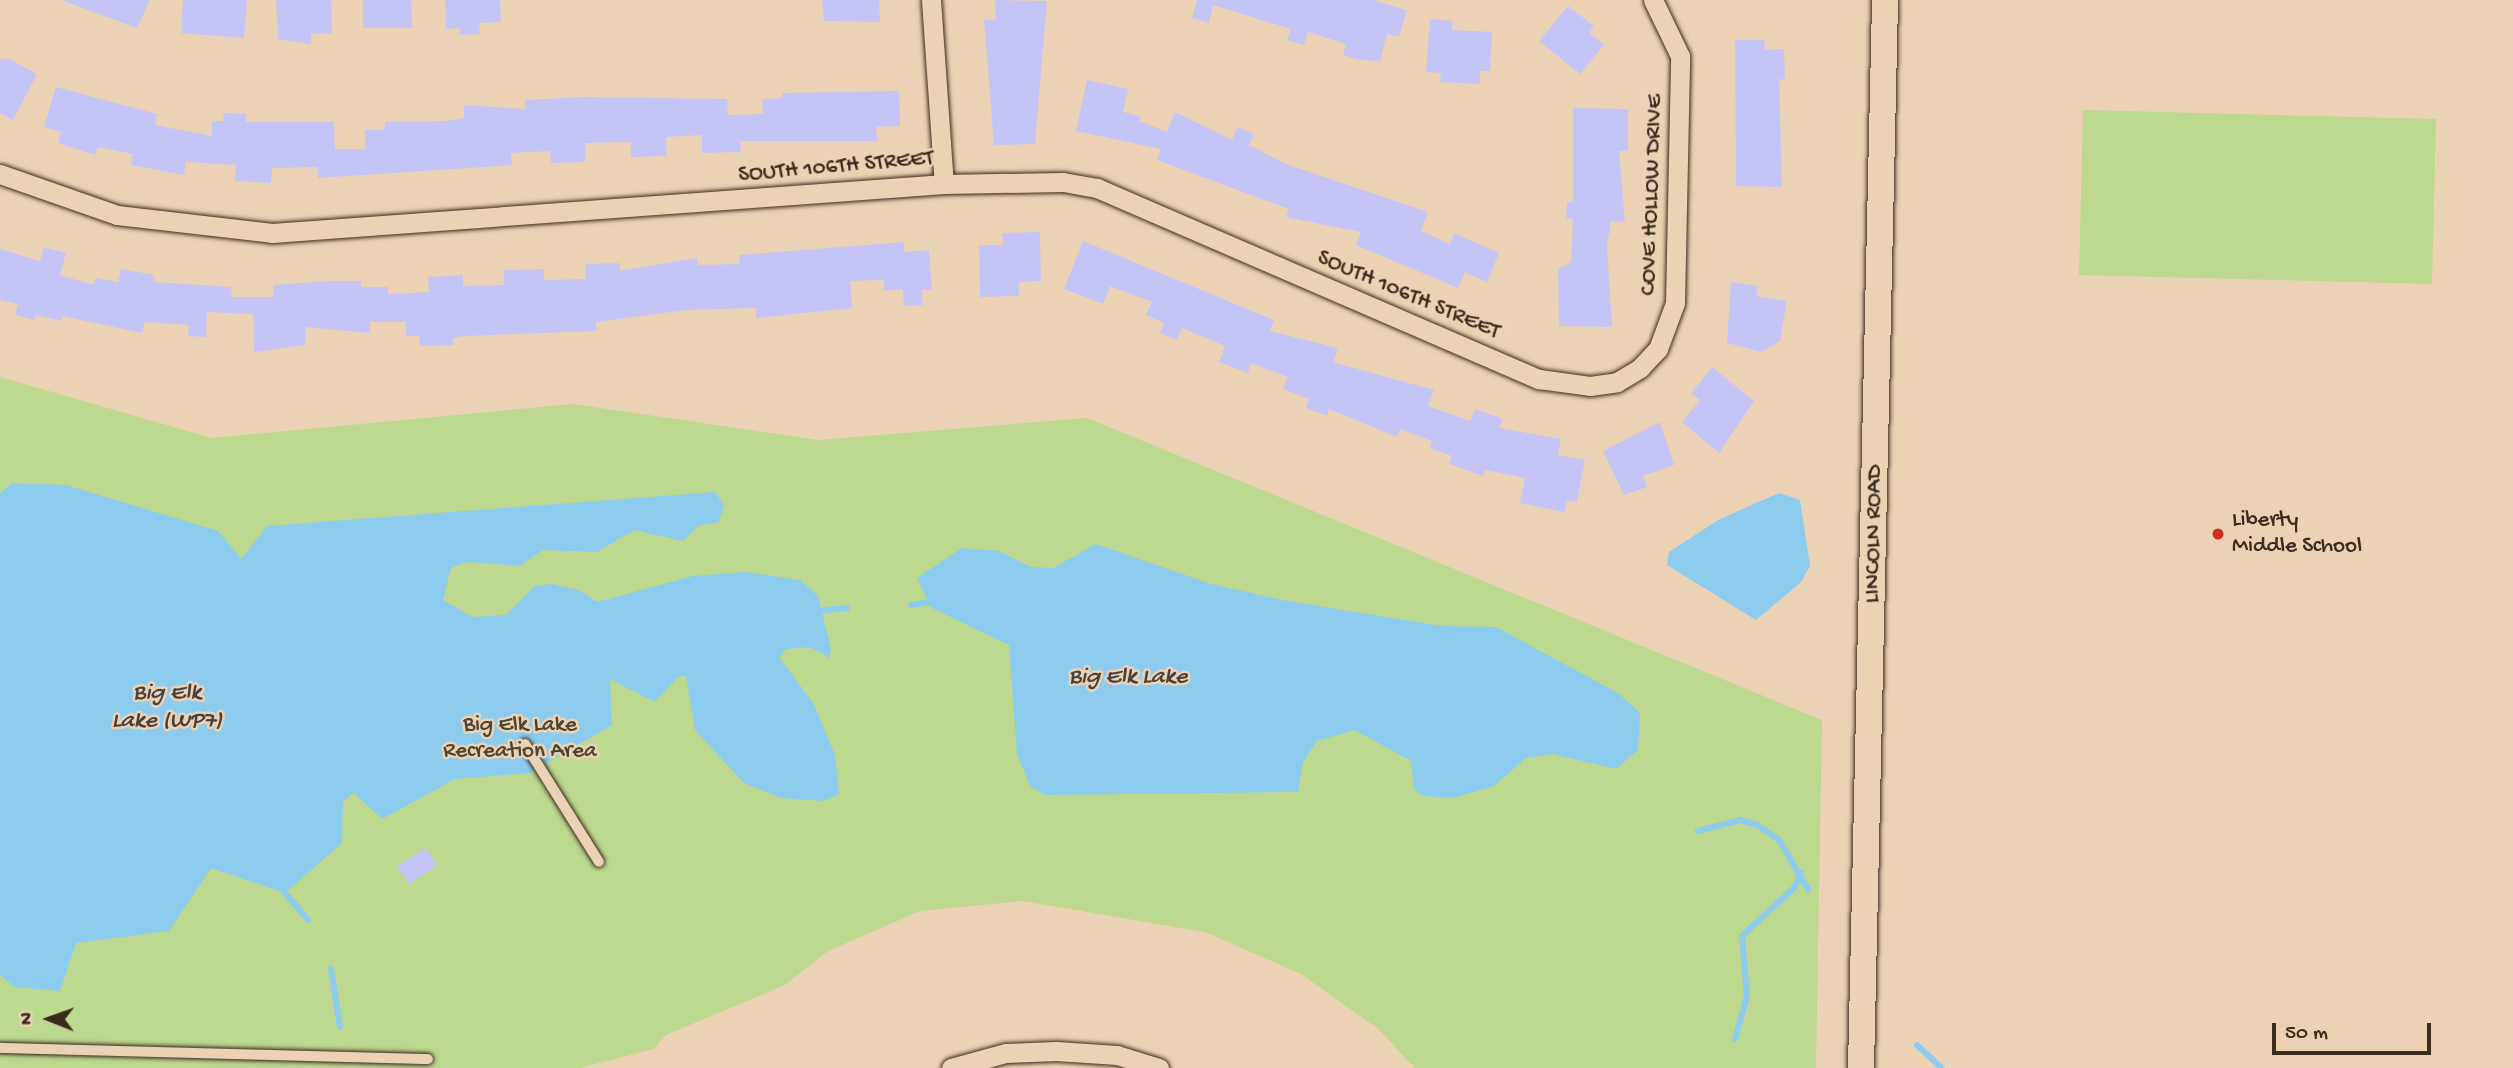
<!DOCTYPE html>
<style>
body{margin:0}
#map{position:relative;width:2513px;height:1068px;overflow:hidden;background:#ecd2b4;font-family:"Gochi Hand",sans-serif}
div>[style]{position:absolute}
.green>*{inset:0;background:#bdd88f}
.water>*{inset:0;background:#8dccee}
.stream>*{height:6px;margin:-3px;padding:0 3px;transform-origin:3px;border-radius:3px;background:#8dccee}
.building>*{inset:0;background:#c5c4f6}
.roads{filter:drop-shadow(0 0 2px #3b2a1e) drop-shadow(0 0 2px #3b2a1e)}
.lane>*{height:10px;margin:-5px;padding:0 5px;transform-origin:5px;border-radius:5px;background:#ecd2b4}
.street>*{height:19px;margin:-9.5px;padding:0 9.5px;transform-origin:9.5px;border-radius:9.5px;background:#ecd2b4}
.secondary>*{height:26px;margin:-13px;padding:0 13px;transform-origin:13px;border-radius:13px;background:#ecd2b4}
.dots>*{width:19px;height:19px;translate:-50% -50%;box-sizing:border-box;border:4px solid #ecd2b4;border-radius:50%}
span{translate:-50% -50%;white-space:nowrap;text-align:center;line-height:1.15;-webkit-text-stroke:5px #ecd2b4;paint-order:stroke}
.street-label{font-size:23px;color:#3b2a1e}
.poi-label{font-size:23px;color:#3b2a1e}
.left{translate:0 -50%;text-align:left}
.park-label{font-size:23px;color:#4e442f}
.water-label{font-size:24px;color:#47423d;font-style:italic}
.north{position:absolute;left:14px;top:984px;width:70px;height:70px;-webkit-text-stroke:5px #ecd2b4;paint-order:stroke;rotate:271deg;font-size:19px;font-weight:700;line-height:28px;text-align:center;color:#3b2a1e}
.north::after{content:'';display:block;margin:auto;width:24px;height:32px;background:#3b2a1e;clip-path:polygon(50% 0,100% 100%,50% 72%,0 100%)}
.scale{position:absolute;left:2272px;top:1023px;width:159px;height:32px;box-sizing:border-box;border:4px solid #3b2a1e;border-top:0;padding-left:9px;font-size:21px;line-height:24px;white-space:nowrap;color:#3b2a1e;-webkit-text-stroke:5px #ecd2b4;paint-order:stroke}
</style>
<div id="map">
<div class="green">
<i style="clip-path:polygon(2083px 110px,2436px 119px,2432px 284px,2079px 275px)"></i>
<i style="clip-path:polygon(0 377px,212px 438px,573px 404px,818px 440px,1087px 418px,1822px 720px,1816px 1068px,1415px 1068px,1377px 1028px,1301px 974px,1205px 932px,1022px 901px,920px 911px,828px 951px,785px 985px,666px 1035px,654px 1049px,579px 1068px,0 1068px)"></i>
</div>
<div class="water">
<i style="clip-path:polygon(11px 483px,66px 485px,218px 531px,241px 559px,267px 526px,715px 492px,724px 505px,719px 522px,698px 526px,683px 541px,634px 530px,597px 552px,543px 550px,519px 566px,467px 562px,451px 568px,443px 600px,472px 617px,506px 615px,535px 586px,551px 584px,579px 590px,597px 602px,693px 576px,746px 572px,800px 580px,818px 596px,831px 649px,829px 658px,810px 647px,786px 649px,779px 657px,813px 703px,835px 755px,839px 794px,823px 801px,781px 798px,744px 783px,695px 730px,686px 676px,678px 677px,654px 702px,610px 679px,612px 725px,530px 773px,455px 779px,382px 819px,354px 793px,343px 801px,342px 843px,285px 893px,211px 868px,169px 931px,76px 943px,60px 991px,15px 987px,0 975px,0 494px)"></i>
<i style="clip-path:polygon(1779px 493px,1800px 500px,1810px 566px,1801px 582px,1756px 620px,1667px 565px,1669px 552px,1718px 520px)"></i>
<i style="clip-path:polygon(1096px 544px,1211px 584px,1287px 601px,1442px 626px,1496px 627px,1618px 693px,1640px 713px,1638px 750px,1616px 769px,1553px 754px,1526px 758px,1494px 786px,1453px 798px,1423px 796px,1414px 789px,1411px 761px,1355px 730px,1317px 741px,1303px 762px,1298px 792px,1045px 795px,1030px 786px,1017px 754px,1009px 645px,932px 608px,917px 578px,962px 548px,999px 551px,1031px 567px,1053px 568px)"></i>
</div>
<div class="stream">
<i style="left:911px;top:605px;width:24px;rotate:-9deg"></i>
<i style="left:818px;top:611px;width:29px;rotate:-6deg"></i>
<i style="left:1698px;top:831px;width:43px;rotate:-14.7deg"></i>
<i style="left:1740px;top:820px;width:18px;rotate:16deg"></i>
<i style="left:1757px;top:825px;width:27px;rotate:34deg"></i>
<i style="left:1779px;top:840px;width:57px;rotate:59.4deg"></i>
<i style="left:285px;top:893px;width:35px;rotate:49deg"></i>
<i style="left:331px;top:969px;width:59px;rotate:81.2deg"></i>
<i style="left:1735px;top:1039px;width:45px;rotate:-74.4deg"></i>
<i style="left:1747px;top:996px;width:60px;rotate:-94.8deg"></i>
<i style="left:1742px;top:936px;width:71px;rotate:-42.7deg"></i>
<i style="left:1794px;top:888px;width:17px;rotate:-65deg"></i>
<i style="left:1917px;top:1045px;width:34px;rotate:43deg"></i>
</div>
<div class="building">
<i style="clip-path:polygon(61px 0,150px 0,137px 28px)"></i>
<i style="clip-path:polygon(183px 0,247px 0,244px 38px,181px 33px)"></i>
<i style="clip-path:polygon(276px 0,331px 0,332px 33px,311px 34px,311px 44px,278px 39px)"></i>
<i style="clip-path:polygon(363px 0,411px 0,412px 28px,363px 28px)"></i>
<i style="clip-path:polygon(445px 0,500px 0,501px 22px,479px 23px,480px 34px,460px 35px,460px 28px,446px 29px)"></i>
<i style="clip-path:polygon(822px 0,879px 0,880px 22px,824px 21px)"></i>
<i style="clip-path:polygon(995px 0,1047px 1px,1035px 144px,994px 145px,984px 20px,996px 19px)"></i>
<i style="clip-path:polygon(1197px 0,1372px 0,1407px 10px,1399px 37px,1387px 34px,1380px 61px,1360px 60px,1343px 55px,1346px 44px,1308px 32px,1304px 45px,1287px 40px,1291px 29px,1213px 5px,1209px 23px,1192px 18px)"></i>
<i style="clip-path:polygon(1568px 6px,1594px 26px,1589px 33px,1604px 45px,1580px 74px,1539px 41px)"></i>
<i style="clip-path:polygon(1430px 19px,1453px 21px,1452px 30px,1492px 32px,1490px 71px,1480px 71px,1480px 84px,1440px 82px,1441px 73px,1426px 72px)"></i>
<i style="clip-path:polygon(1735px 40px,1764px 40px,1765px 50px,1784px 49px,1785px 80px,1779px 79px,1782px 187px,1736px 186px)"></i>
<i style="clip-path:polygon(7px 58px,37px 74px,13px 120px,0 113px,0 59px)"></i>
<i style="clip-path:polygon(1087px 80px,1128px 89px,1123px 112px,1140px 116px,1139px 121px,1167px 132px,1175px 112px,1232px 140px,1237px 127px,1254px 134px,1249px 145px,1286px 164px,1428px 212px,1421px 231px,1450px 244px,1454px 233px,1499px 253px,1487px 282px,1465px 272px,1458px 288px,1356px 245px,1361px 232px,1286px 217px,1289px 209px,1157px 160px,1161px 149px,1076px 131px)"></i>
<i style="clip-path:polygon(56px 87px,157px 114px,155px 125px,212px 136px,212px 121px,223px 121px,224px 113px,246px 114px,246px 122px,334px 122px,335px 149px,365px 149px,365px 130px,385px 130px,385px 122px,447px 121px,464px 118px,464px 105px,525px 109px,525px 100px,583px 97px,727px 99px,728px 115px,763px 114px,762px 99px,783px 98px,782px 93px,899px 91px,900px 126px,876px 127px,877px 141px,740px 141px,741px 152px,702px 153px,702px 135px,666px 137px,667px 156px,631px 157px,631px 142px,585px 143px,585px 162px,551px 163px,550px 151px,511px 153px,512px 165px,318px 178px,317px 167px,272px 168px,271px 183px,235px 181px,236px 165px,186px 162px,184px 175px,131px 165px,133px 154px,98px 147px,95px 155px,58px 143px,61px 132px,44px 127px)"></i>
<i style="clip-path:polygon(1573px 108px,1628px 109px,1628px 151px,1619px 151px,1625px 222px,1611px 221px,1607px 246px,1612px 327px,1559px 326px,1558px 269px,1571px 262px,1573px 219px,1566px 218px,1567px 202px,1573px 202px)"></i>
<i style="clip-path:polygon(1040px 232px,1041px 281px,1019px 282px,1019px 296px,980px 297px,979px 245px,1003px 245px,1002px 233px)"></i>
<i style="clip-path:polygon(1083px 241px,1274px 320px,1270px 331px,1338px 348px,1333px 362px,1434px 390px,1428px 406px,1470px 421px,1475px 409px,1503px 419px,1499px 428px,1561px 439px,1558px 455px,1585px 460px,1577px 502px,1567px 501px,1565px 512px,1520px 503px,1525px 478px,1485px 470px,1483px 476px,1449px 464px,1452px 456px,1430px 448px,1432px 441px,1400px 429px,1397px 437px,1329px 409px,1327px 416px,1306px 408px,1309px 399px,1283px 389px,1288px 377px,1251px 363px,1248px 373px,1219px 362px,1225px 346px,1182px 328px,1177px 340px,1160px 333px,1164px 323px,1146px 315px,1152px 302px,1110px 286px,1103px 304px,1064px 289px)"></i>
<i style="clip-path:polygon(904px 242px,904px 252px,929px 250px,932px 289px,922px 290px,923px 305px,904px 306px,903px 289px,884px 291px,884px 280px,850px 281px,852px 308px,756px 318px,756px 308px,686px 310px,596px 322px,597px 331px,465px 336px,453px 338px,453px 345px,420px 346px,419px 336px,406px 336px,406px 322px,370px 322px,370px 333px,305px 327px,305px 345px,254px 352px,253px 314px,207px 312px,206px 337px,188px 336px,189px 325px,145px 322px,142px 333px,62px 316px,61px 321px,36px 315px,35px 320px,15px 315px,18px 304px,0 300px,0 249px,40px 261px,44px 247px,66px 253px,60px 275px,94px 285px,95px 278px,118px 282px,121px 269px,154px 275px,153px 282px,232px 287px,231px 297px,273px 297px,273px 285px,327px 281px,361px 281px,361px 287px,388px 287px,388px 294px,429px 292px,428px 277px,463px 275px,463px 286px,504px 285px,504px 270px,544px 269px,544px 280px,586px 279px,585px 264px,620px 263px,620px 271px,697px 258px,698px 265px,740px 264px,739px 255px)"></i>
<i style="clip-path:polygon(1731px 282px,1758px 286px,1756px 296px,1787px 301px,1780px 341px,1762px 352px,1727px 343px)"></i>
<i style="clip-path:polygon(1712px 367px,1754px 401px,1719px 453px,1682px 422px,1700px 400px,1691px 393px)"></i>
<i style="clip-path:polygon(1660px 422px,1674px 465px,1643px 476px,1647px 487px,1624px 495px,1603px 451px)"></i>
<i style="clip-path:polygon(426px 848px,437px 865px,409px 884px,397px 866px)"></i>
</div>
<div class="roads">
<div class="lane">
<i style="left:525px;top:744px;width:139px;rotate:57.9deg"></i>
<i style="left:0;top:1048px;width:428px;rotate:1.5deg"></i>
</div>
<div class="street">
<i style="left:931px;top:0;width:184px;rotate:86deg"></i>
<i style="left:0;top:174px;width:124px;rotate:19.3deg"></i>
<i style="left:117px;top:215px;width:156px;rotate:6.6deg"></i>
<i style="left:272px;top:233px;width:674px;rotate:-4.17deg"></i>
<i style="left:944px;top:184px;width:119px;rotate:-1deg"></i>
<i style="left:1063px;top:182px;width:35px;rotate:10deg"></i>
<i style="left:1097px;top:188px;width:482px;rotate:23.4deg"></i>
<i style="left:1539px;top:379px;width:51px;rotate:7.8deg"></i>
<i style="left:1590px;top:386px;width:27px;rotate:-8deg"></i>
<i style="left:1617px;top:382px;width:27px;rotate:-31deg"></i>
<i style="left:1640px;top:368px;width:26px;rotate:-47deg"></i>
<i style="left:1658px;top:349px;width:49px;rotate:-69.7deg"></i>
<i style="left:1675px;top:303px;width:247px;rotate:-88.8deg"></i>
<i style="left:1680px;top:56px;width:62px;rotate:-115.7deg"></i>
<i style="left:951px;top:1068px;width:57px;rotate:-15.3deg"></i>
<i style="left:1006px;top:1053px;width:50px;rotate:-2.3deg"></i>
<i style="left:1056px;top:1051px;width:61px;rotate:3.8deg"></i>
<i style="left:1117px;top:1055px;width:44px;rotate:17.2deg"></i>
</div>
<div class="secondary">
<i style="left:1861px;top:1068px;width:1068px;rotate:-88.71deg"></i>
</div>
</div>
<div class="dots">
<i style="left:2218px;top:534px;background:#c8321e"></i>
</div>
<div class="street-label">
<span style="left:836px;top:168px;rotate:-5deg">SOUTH 106TH STREET</span>
<span style="left:1653px;top:195px;rotate:-88deg">COVE HOLLOW DRIVE</span>
<span style="left:1408px;top:296px;rotate:23deg">SOUTH 106TH STREET</span>
<span style="left:1875px;top:534px;rotate:-89deg">LINCOLN ROAD</span>
</div>
<div class="poi-label">
<span class="left" style="left:2232px;top:534px">Liberty<br>Middle School</span>
</div>
<div class="park-label">
<span style="left:520px;top:739px">Big Elk Lake<br>Recreation Area</span>
</div>
<div class="water-label">
<span style="left:1128px;top:678px">Big Elk Lake</span>
<span style="left:167px;top:708px">Big Elk<br>Lake (WP7)</span>
</div>
<div class="north">N</div>
<div class="scale">50 m</div>
</div>
